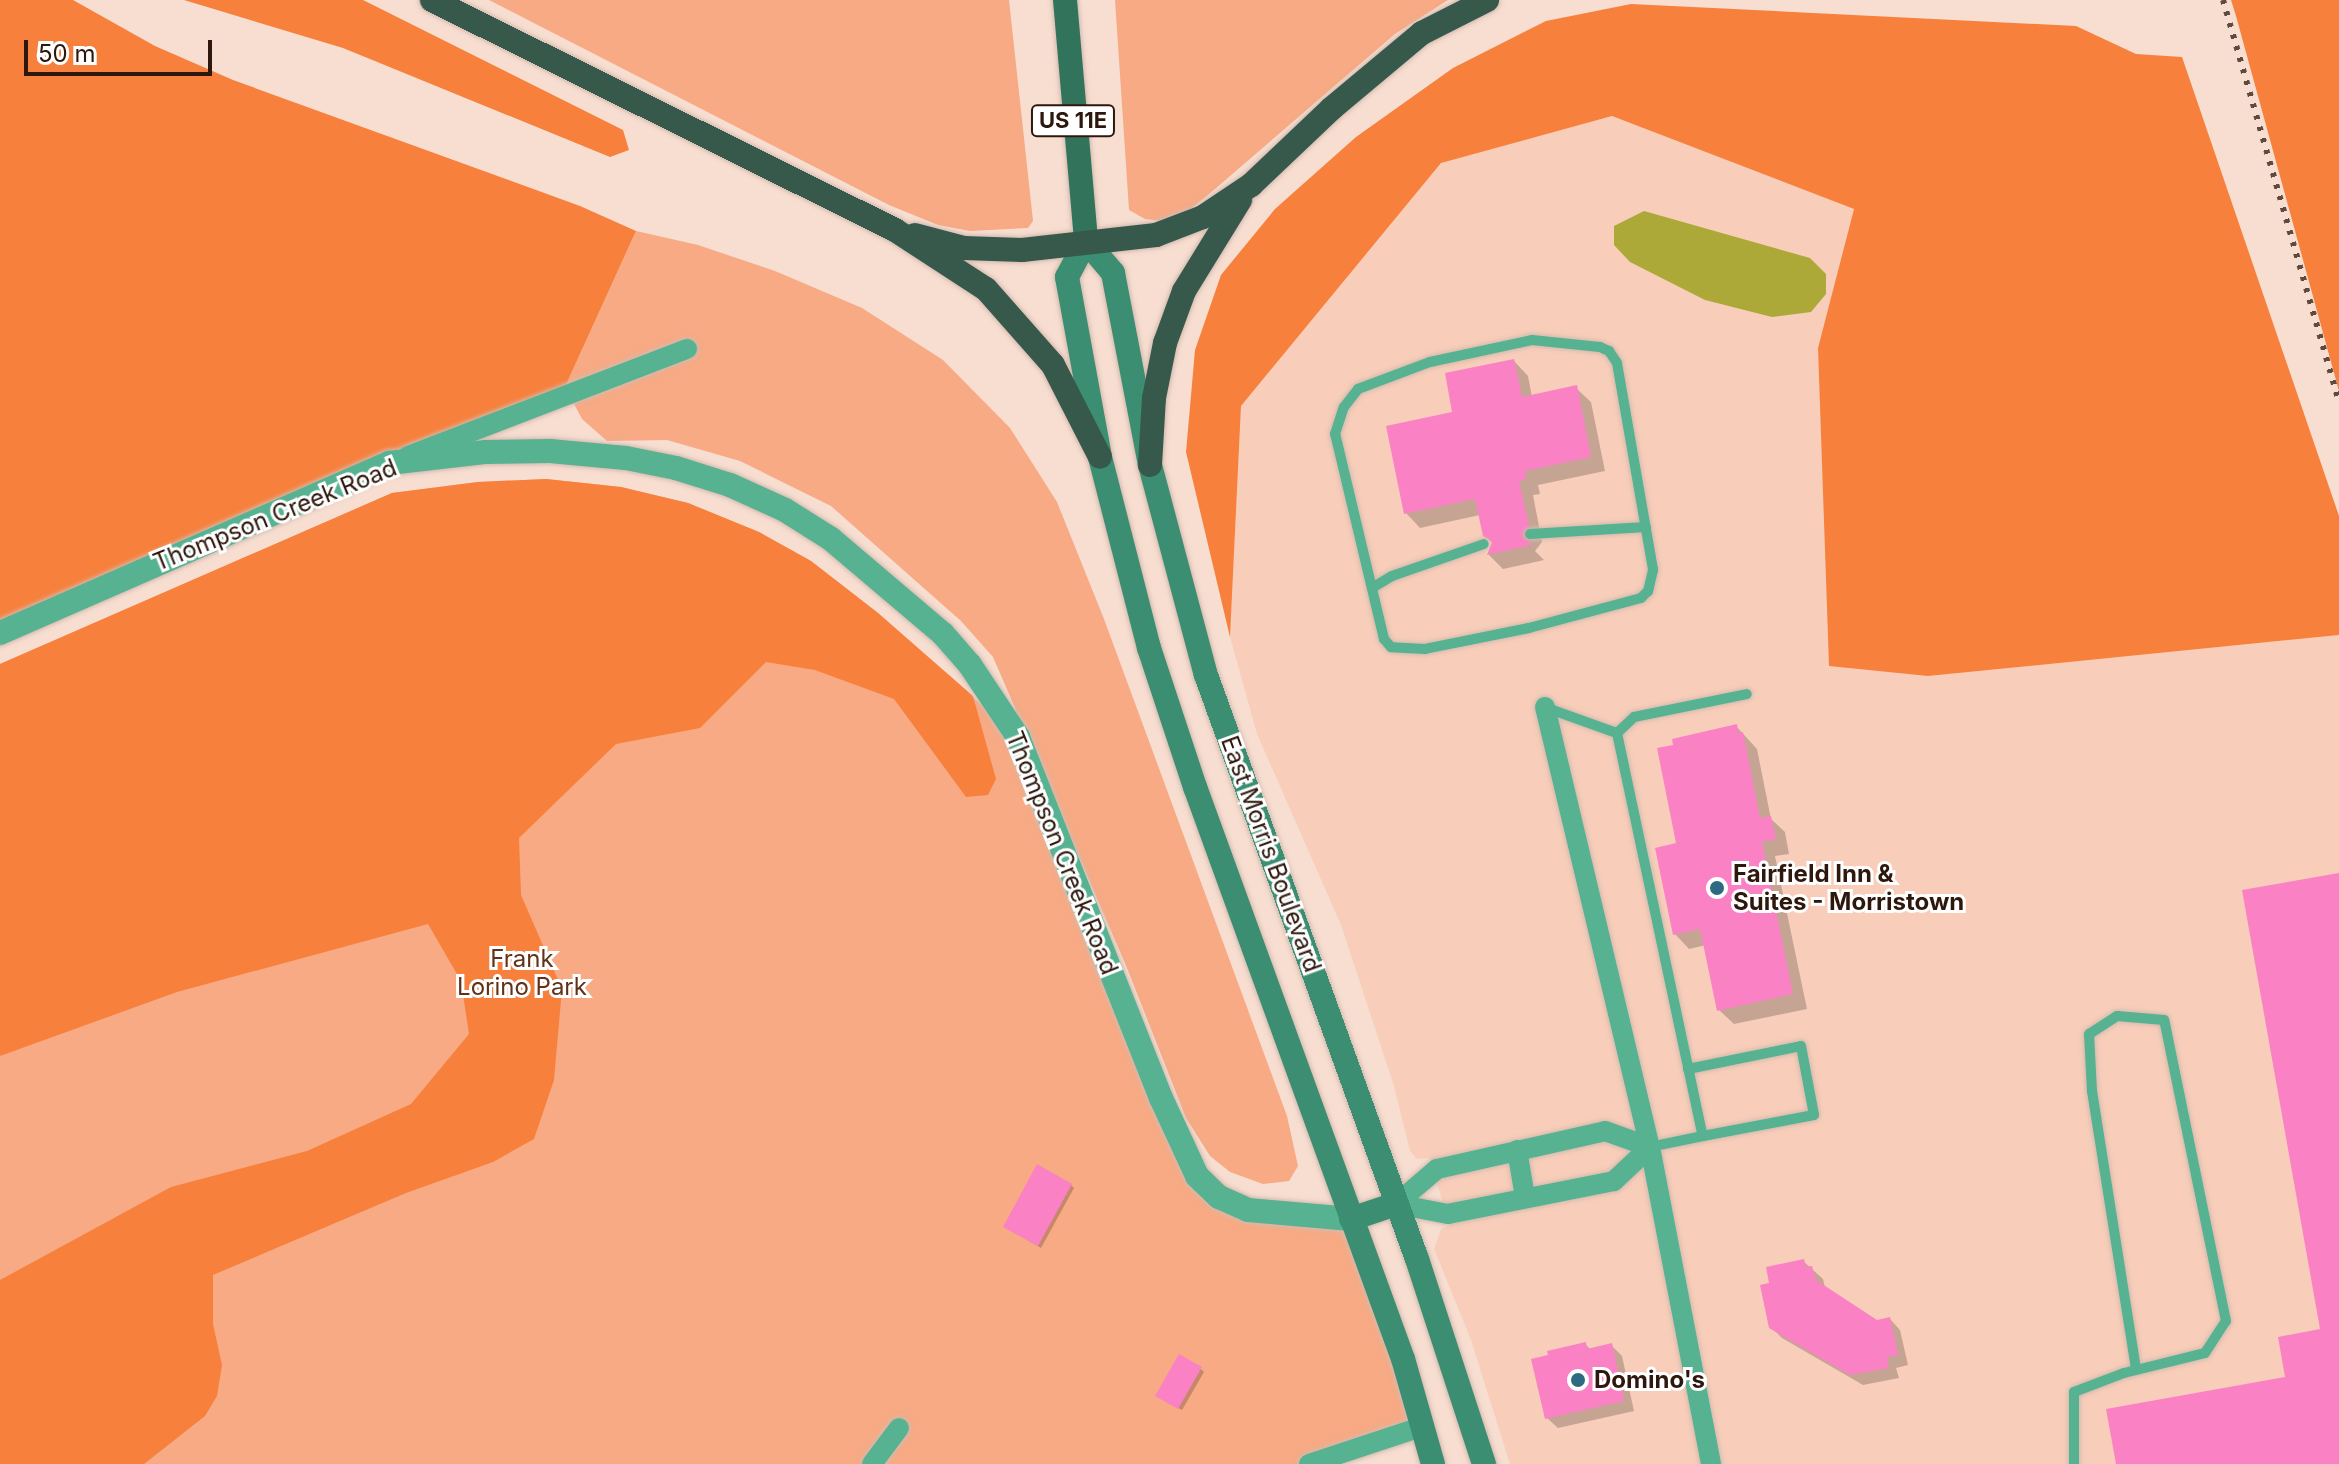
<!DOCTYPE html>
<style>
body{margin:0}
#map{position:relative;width:2339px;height:1464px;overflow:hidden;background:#f7ded1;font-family:Inter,sans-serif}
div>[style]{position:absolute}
.built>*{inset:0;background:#f8ceba}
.green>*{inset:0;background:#f7aa84}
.forest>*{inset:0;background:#f7803c}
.water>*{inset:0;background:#ada938}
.shadow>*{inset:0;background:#0003}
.building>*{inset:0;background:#fb81c5}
.roads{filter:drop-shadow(0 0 2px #d3baae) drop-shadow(0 0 2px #d3baae)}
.service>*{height:10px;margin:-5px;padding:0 5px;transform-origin:5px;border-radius:5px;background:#56b291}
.minor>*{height:20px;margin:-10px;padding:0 10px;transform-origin:10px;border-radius:10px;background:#56b291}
.tertiary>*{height:24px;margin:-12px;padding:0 12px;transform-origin:12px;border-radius:12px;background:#56b291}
.secondary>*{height:24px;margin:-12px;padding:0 12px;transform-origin:12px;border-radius:12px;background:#3c8e72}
.primary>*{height:24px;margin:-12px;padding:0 12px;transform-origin:12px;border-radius:12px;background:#32735c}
.motorway>*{height:24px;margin:-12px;padding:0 12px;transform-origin:12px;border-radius:12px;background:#37594c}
.rail>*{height:6px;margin-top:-3px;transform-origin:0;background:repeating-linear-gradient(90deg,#60493d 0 4px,transparent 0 12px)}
.dots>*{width:22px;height:22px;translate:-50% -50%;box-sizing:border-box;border:4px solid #fff;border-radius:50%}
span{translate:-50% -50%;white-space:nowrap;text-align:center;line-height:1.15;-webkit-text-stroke:6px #fff;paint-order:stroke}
.shield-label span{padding:2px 6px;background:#fff;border:2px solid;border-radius:6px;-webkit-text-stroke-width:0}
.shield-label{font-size:22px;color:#2e180d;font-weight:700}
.street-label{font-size:24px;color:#2e180d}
.poi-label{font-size:24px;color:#2e180d;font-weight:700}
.left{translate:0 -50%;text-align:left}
.park-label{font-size:24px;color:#623218}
.scale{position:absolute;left:24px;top:40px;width:188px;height:36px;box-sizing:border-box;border:4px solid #2e180d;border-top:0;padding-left:10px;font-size:24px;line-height:28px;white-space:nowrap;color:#2e180d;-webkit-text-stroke:6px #fff;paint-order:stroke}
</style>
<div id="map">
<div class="built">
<i style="clip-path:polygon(1612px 116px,1854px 209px,1818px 348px,1928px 676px,2339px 635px,2339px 1464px,1510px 1464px,1471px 1340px,1434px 1249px,1441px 1229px,1450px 1225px,1429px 1158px,1417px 1159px,1410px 1151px,1394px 1086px,1341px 925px,1257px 734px,1230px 637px,1241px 406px,1441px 163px)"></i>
</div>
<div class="green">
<i style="clip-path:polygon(489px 0,1009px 0,1033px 221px,1028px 228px,970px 231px,938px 225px,889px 205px)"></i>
<i style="clip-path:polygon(1115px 0,1448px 0,1395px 34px,1208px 195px,1187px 212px,1164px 221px,1145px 219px,1129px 210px)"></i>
<i style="clip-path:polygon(636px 231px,698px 245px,775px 271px,862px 308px,943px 360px,1010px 428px,1057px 502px,1104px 619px,1287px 1116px,1298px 1166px,1289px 1181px,1263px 1184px,1230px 1172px,1210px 1156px,1186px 1118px,1127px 968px,993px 657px,961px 621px,831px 506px,740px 461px,667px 440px,607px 441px,582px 419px,565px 387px)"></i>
<i style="clip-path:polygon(546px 479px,621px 487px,688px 503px,759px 532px,811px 561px,878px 613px,1018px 737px,1084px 905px,1219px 1197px,1351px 1219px,1424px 1426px,1309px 1464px,0 1464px,0 664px,392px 493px,478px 482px)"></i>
</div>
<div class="forest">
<i style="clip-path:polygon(0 0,73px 0,155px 46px,233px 80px,580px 206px,636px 231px,560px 398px,0 639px)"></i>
<i style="clip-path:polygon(184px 0,363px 0,623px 130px,629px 150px,610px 157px,343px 48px)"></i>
<i style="clip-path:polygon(2231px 0,2339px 0,2339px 391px,2236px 16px)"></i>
<i style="clip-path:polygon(1631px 4px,2076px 26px,2136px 54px,2182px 57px,2339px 516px,2339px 635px,1928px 676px,1829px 666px,1818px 348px,1854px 209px,1612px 116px,1441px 163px,1241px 406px,1230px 637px,1186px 452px,1195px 350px,1221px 275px,1275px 209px,1356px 137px,1453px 68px,1546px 21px)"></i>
<i style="clip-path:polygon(546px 479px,621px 487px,688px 503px,759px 532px,811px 561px,878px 613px,973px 696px,996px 779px,988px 795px,966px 797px,894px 699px,815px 670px,766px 662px,700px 728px,616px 744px,519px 838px,521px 895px,562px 989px,554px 1080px,534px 1139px,493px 1162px,406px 1193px,213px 1275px,213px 1324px,222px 1365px,217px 1396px,205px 1416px,144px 1464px,0 1464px,0 1280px,171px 1187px,307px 1151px,411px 1104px,469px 1034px,461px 981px,428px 924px,177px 992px,0 1056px,0 664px,392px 493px,478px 482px)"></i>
</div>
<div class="water">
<i style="clip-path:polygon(1644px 211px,1810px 258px,1826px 274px,1826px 294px,1811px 312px,1772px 317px,1705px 300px,1630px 262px,1614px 245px,1614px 226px)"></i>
</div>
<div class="shadow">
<i style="clip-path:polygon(1514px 361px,1528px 376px,1532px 397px,1576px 388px,1591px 402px,1605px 471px,1538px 485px,1540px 494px,1533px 495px,1542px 542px,1535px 551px,1544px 560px,1503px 569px,1489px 555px,1493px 544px,1485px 535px,1480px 515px,1420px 528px,1406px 513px,1455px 414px)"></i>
<i style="clip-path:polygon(1736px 726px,1757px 749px,1771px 819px,1785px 832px,1789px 854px,1775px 856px,1807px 1009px,1734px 1024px,1719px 1010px,1706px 945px,1689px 949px,1675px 934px,1679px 845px)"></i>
<i style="clip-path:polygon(1071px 1185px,1074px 1188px,1041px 1248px,1008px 1229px)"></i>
<i style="clip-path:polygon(1803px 1261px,1823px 1279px,1825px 1288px,1877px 1322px,1890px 1319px,1900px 1330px,1908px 1365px,1896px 1368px,1899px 1378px,1863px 1385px,1782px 1338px,1771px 1327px,1772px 1284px)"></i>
<i style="clip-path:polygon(1585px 1344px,1591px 1350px,1611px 1345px,1622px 1356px,1634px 1411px,1558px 1428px,1547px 1418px)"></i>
<i style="clip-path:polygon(1201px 1369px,1204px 1372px,1182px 1410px,1160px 1398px)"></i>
</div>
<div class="building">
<i style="clip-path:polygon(1514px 359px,1522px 397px,1577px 385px,1591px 457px,1525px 471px,1526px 479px,1519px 481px,1529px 526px,1522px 535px,1532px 545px,1487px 555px,1492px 542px,1483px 536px,1475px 499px,1404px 514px,1386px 426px,1452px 412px,1445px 373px)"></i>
<i style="clip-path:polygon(1737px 724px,1738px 733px,1743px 732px,1760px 818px,1771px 816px,1776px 839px,1762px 842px,1793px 994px,1717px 1011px,1700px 929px,1673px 935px,1655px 848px,1676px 843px,1657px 748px,1673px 745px,1672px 739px)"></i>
<i style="clip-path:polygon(2339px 873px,2339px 1464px,2116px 1464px,2106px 1409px,2285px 1377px,2278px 1337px,2320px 1329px,2242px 890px)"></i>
<i style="clip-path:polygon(1037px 1164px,1072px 1184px,1038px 1246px,1003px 1227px)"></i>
<i style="clip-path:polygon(1804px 1259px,1806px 1267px,1812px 1266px,1816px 1280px,1877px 1320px,1890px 1317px,1898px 1355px,1887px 1357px,1889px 1368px,1850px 1375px,1769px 1328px,1760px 1285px,1769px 1283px,1766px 1267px)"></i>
<i style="clip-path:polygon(1586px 1342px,1587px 1349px,1612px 1343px,1624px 1401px,1545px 1419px,1531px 1359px,1548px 1355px,1547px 1351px)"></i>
<i style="clip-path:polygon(1179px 1354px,1202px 1367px,1178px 1409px,1155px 1396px)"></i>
</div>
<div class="roads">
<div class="service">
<i style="left:1532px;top:340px;width:68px;rotate:5.9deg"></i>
<i style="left:1600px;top:347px;width:10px;rotate:24deg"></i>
<i style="left:1609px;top:351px;width:14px;rotate:56deg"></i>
<i style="left:1617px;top:363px;width:210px;rotate:80.1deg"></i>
<i style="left:1653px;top:570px;width:22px;rotate:103deg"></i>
<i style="left:1648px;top:591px;width:10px;rotate:135deg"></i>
<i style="left:1641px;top:598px;width:116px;rotate:165deg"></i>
<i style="left:1529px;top:628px;width:106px;rotate:168.6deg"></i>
<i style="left:1425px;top:649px;width:34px;rotate:-177deg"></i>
<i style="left:1391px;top:647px;width:11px;rotate:-131deg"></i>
<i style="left:1384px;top:639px;width:211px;rotate:-103.4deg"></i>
<i style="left:1335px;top:434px;width:28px;rotate:-72deg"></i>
<i style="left:1344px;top:407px;width:23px;rotate:-52deg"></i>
<i style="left:1358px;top:389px;width:77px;rotate:-20.6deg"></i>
<i style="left:1430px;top:362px;width:104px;rotate:-12.2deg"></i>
<i style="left:1530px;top:534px;width:116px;rotate:-3.5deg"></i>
<i style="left:1372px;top:588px;width:23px;rotate:-31deg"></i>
<i style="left:1392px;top:576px;width:97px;rotate:-19.2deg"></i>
<i style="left:1547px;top:708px;width:74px;rotate:19.7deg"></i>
<i style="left:1617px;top:733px;width:23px;rotate:-43deg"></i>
<i style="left:1634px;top:717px;width:115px;rotate:-11.5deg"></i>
<i style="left:1617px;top:733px;width:412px;rotate:78deg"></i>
<i style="left:1703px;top:1136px;width:54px;rotate:168.3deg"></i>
<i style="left:1688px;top:1069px;width:115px;rotate:-11.5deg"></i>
<i style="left:1801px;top:1046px;width:70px;rotate:79.3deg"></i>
<i style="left:1814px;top:1115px;width:113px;rotate:169.3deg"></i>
<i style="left:2074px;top:1464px;width:72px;rotate:-90deg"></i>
<i style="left:2074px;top:1392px;width:53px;rotate:-20.8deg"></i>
<i style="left:2124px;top:1373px;width:83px;rotate:-13.9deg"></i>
<i style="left:2205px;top:1353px;width:38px;rotate:-57deg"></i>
<i style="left:2226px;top:1321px;width:307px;rotate:-101.6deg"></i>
<i style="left:2164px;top:1020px;width:47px;rotate:-175.1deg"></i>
<i style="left:2117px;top:1016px;width:33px;rotate:147deg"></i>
<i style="left:2089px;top:1034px;width:57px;rotate:87deg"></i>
<i style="left:2092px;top:1091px;width:282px;rotate:81deg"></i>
</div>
<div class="minor">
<i style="left:408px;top:456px;width:299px;rotate:-21deg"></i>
<i style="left:1545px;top:707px;width:452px;rotate:76.6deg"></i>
<i style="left:1650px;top:1147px;width:323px;rotate:79.1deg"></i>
<i style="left:1605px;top:1131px;width:48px;rotate:19.6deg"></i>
<i style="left:1650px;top:1147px;width:50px;rotate:136.6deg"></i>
<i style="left:1614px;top:1181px;width:169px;rotate:168.8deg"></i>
<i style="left:1448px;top:1214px;width:53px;rotate:-169.1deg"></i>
<i style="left:1396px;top:1204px;width:54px;rotate:-40.5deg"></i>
<i style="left:1437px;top:1169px;width:172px;rotate:-12.7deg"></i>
<i style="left:1517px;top:1150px;width:48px;rotate:80.3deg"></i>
<i style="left:872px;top:1464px;width:45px;rotate:-53.1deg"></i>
<i style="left:1309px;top:1464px;width:121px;rotate:-18.3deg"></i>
</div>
<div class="tertiary">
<i style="left:0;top:633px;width:425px;rotate:-23.6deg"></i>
<i style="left:389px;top:463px;width:98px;rotate:-6.5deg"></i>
<i style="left:486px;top:452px;width:64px;rotate:-0.9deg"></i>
<i style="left:550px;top:451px;width:76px;rotate:5.3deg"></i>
<i style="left:626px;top:458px;width:51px;rotate:11.3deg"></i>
<i style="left:676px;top:468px;width:57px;rotate:17.5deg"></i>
<i style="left:730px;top:485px;width:60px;rotate:24.4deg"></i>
<i style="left:785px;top:510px;width:54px;rotate:32.2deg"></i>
<i style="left:831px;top:539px;width:147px;rotate:40.3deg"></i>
<i style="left:943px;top:634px;width:41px;rotate:48.9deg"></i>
<i style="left:970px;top:665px;width:87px;rotate:56.3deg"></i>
<i style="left:1018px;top:737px;width:388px;rotate:68.4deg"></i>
<i style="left:1161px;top:1098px;width:86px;rotate:65.2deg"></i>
<i style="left:1197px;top:1176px;width:30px;rotate:44deg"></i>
<i style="left:1219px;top:1197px;width:32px;rotate:24deg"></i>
<i style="left:1248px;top:1210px;width:103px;rotate:5deg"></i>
</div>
<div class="secondary">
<i style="left:1351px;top:1219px;width:47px;rotate:-18.4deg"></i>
<i style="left:1433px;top:1464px;width:109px;rotate:-105.9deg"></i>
<i style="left:1403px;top:1359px;width:609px;rotate:-109.98deg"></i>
<i style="left:1195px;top:787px;width:146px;rotate:-108.3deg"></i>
<i style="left:1149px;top:648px;width:197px;rotate:-104.4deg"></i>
<i style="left:1100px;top:457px;width:183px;rotate:-100.4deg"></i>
<i style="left:1067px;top:277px;width:41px;rotate:-62.2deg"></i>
<i style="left:1086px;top:241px;width:42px;rotate:49.8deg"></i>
<i style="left:1113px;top:273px;width:196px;rotate:79.1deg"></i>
<i style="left:1150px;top:465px;width:217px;rotate:75.1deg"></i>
<i style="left:1206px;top:675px;width:621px;rotate:70.14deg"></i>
<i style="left:1417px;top:1259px;width:216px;rotate:71.9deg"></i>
</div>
<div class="primary">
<i style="left:1065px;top:0;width:242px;rotate:85deg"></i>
</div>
<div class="motorway">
<i style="left:432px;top:0;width:517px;rotate:26.42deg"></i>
<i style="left:895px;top:230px;width:108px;rotate:33deg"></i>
<i style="left:986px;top:289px;width:101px;rotate:48.6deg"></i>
<i style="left:1053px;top:365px;width:103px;rotate:62.9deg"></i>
<i style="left:915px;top:235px;width:51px;rotate:14.9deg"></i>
<i style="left:964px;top:248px;width:58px;rotate:2deg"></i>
<i style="left:1022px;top:250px;width:135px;rotate:-6.4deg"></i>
<i style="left:1156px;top:235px;width:50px;rotate:-21deg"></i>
<i style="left:1203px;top:217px;width:58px;rotate:-33.7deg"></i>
<i style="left:1251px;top:185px;width:110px;rotate:-43.5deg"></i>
<i style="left:1331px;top:109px;width:119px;rotate:-39.9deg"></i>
<i style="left:1422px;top:33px;width:73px;rotate:-26.9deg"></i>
<i style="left:1150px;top:465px;width:67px;rotate:-86.6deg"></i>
<i style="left:1154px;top:398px;width:56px;rotate:-78.7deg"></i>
<i style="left:1165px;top:343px;width:55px;rotate:-69.9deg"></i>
<i style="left:1184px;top:291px;width:107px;rotate:-58.4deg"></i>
</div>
</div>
<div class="rail">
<i style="left:2223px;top:0;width:417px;rotate:73.9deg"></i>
</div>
<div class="dots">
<i style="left:1717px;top:888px;background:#2e6a82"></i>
<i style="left:1578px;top:1380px;background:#2e6a82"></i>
</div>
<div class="shield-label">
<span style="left:1073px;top:121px">US 11E</span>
</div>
<div class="street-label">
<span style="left:275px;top:515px;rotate:-22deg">Thompson Creek Road</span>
<span style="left:1062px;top:853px;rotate:68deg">Thompson Creek Road</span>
<span style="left:1271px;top:854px;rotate:70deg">East Morris Boulevard</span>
</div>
<div class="poi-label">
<span class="left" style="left:1733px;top:888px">Fairfield Inn &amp;<br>Suites - Morristown</span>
<span class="left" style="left:1594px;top:1380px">Domino's</span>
</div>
<div class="park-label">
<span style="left:522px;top:973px">Frank<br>Lorino Park</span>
</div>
<div class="scale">50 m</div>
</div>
